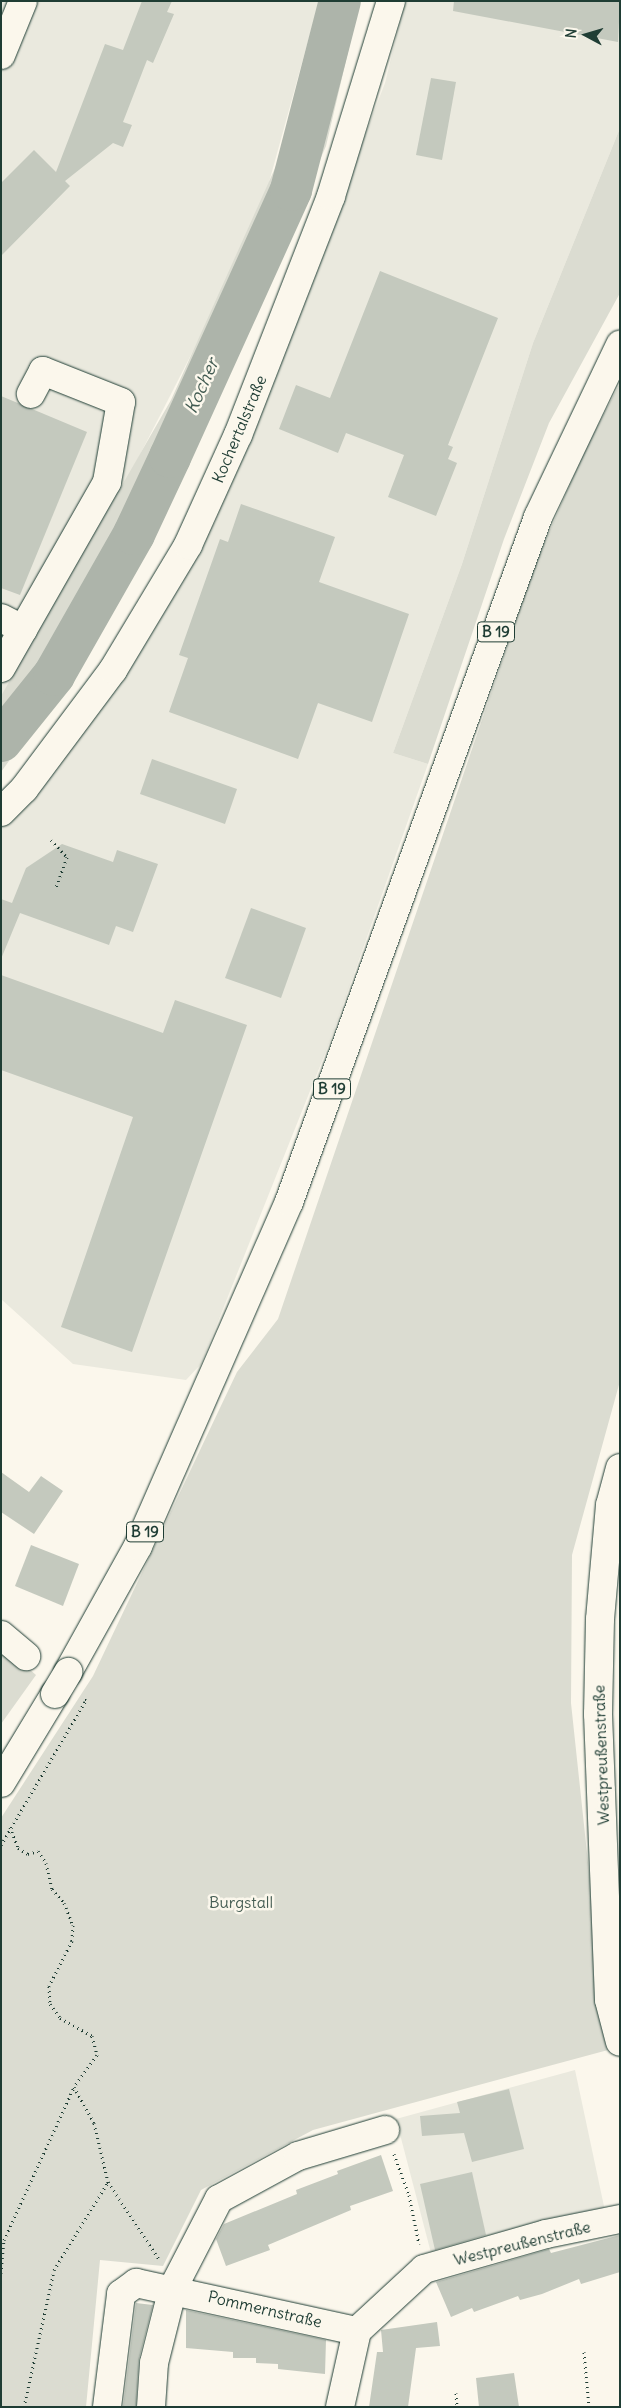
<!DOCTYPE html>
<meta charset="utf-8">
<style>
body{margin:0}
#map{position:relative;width:621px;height:2408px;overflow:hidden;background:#fbf7ec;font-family:Delius,sans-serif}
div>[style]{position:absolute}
.built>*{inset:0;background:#eae9de}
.green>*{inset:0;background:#dbdcd1}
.river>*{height:42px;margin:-21px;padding:0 21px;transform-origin:21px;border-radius:21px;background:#adb4aa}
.building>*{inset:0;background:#c4c9be}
.path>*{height:3px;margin-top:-1.5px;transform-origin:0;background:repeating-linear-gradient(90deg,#1f3d34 0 1px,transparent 0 5px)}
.roads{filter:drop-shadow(0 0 1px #1f3d34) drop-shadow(0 0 1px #1f3d34)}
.minor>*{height:28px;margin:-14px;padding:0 14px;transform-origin:14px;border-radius:14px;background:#fbf7ec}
.highway>*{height:28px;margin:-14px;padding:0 14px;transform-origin:14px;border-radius:14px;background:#fbf7ec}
.bridges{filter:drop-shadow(0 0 1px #1f3d34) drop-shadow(0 0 1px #1f3d34)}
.highway-bridge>*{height:28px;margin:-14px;padding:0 14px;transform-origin:14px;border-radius:14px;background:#fbf7ec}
span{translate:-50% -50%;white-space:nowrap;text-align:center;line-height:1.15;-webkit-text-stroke:5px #fbf7ec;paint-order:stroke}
.shield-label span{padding:1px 4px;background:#fbf7ec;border:1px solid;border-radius:4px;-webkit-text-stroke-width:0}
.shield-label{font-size:15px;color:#1f3d34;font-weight:700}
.street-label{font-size:16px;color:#1f3d34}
.park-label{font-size:16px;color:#455d53}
.water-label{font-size:18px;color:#425b52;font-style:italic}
.frame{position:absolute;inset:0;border:2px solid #1f3d34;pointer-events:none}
.north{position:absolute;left:561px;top:10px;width:50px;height:50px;-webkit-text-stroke:4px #fbf7ec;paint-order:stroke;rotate:276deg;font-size:14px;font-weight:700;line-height:20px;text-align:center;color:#1f3d34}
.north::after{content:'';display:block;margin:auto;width:18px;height:22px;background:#1f3d34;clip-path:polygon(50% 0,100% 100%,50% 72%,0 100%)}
</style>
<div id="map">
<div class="built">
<i style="clip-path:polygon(1px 1px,319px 1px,257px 226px,128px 478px,1px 698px)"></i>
<i style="clip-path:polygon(405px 1px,620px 1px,620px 128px,533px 343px,462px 564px,393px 753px,428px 764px,332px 1036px,201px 1364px,186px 1380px,73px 1364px,1px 1299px,1px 826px,119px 679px,215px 522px,385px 83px)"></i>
<i style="clip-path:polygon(575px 2070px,605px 2211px,431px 2253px,396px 2119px)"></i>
</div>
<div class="green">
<i style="clip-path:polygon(323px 1px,360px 1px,326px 146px,204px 427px,95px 642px,1px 772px,1px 696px,171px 400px,293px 128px)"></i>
<i style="clip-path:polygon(620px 128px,620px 293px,549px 423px,504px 539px,428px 764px,393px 753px,462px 564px,533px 343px)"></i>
<i style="clip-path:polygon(620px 383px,620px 1381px,572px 1555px,571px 1703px,608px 2050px,313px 2130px,201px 2190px,163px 2266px,100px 2260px,86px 2407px,1px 2407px,1px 1818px,93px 1676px,237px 1372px,278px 1319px,535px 564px,585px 450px)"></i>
<i style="clip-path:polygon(6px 1649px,36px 1675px,1px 1724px,1px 1655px)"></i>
</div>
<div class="river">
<i style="left:1px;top:741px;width:85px;rotate:-51.2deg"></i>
<i style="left:54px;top:675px;width:162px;rotate:-60.4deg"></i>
<i style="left:134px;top:534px;width:85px;rotate:-64.9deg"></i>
<i style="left:170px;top:457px;width:293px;rotate:-65.6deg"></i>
<i style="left:291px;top:190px;width:195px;rotate:-75.5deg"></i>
</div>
<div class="building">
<i style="clip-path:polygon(142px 1px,172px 1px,167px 12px,174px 14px,153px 63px,147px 60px,123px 122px,132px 125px,123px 147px,113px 143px,65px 181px,70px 186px,1px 256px,1px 183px,34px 150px,56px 172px,105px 44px,123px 50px)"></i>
<i style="clip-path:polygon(454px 1px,620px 1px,618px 42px,453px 11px)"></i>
<i style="clip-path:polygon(431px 78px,456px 82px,442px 160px,416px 155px)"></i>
<i style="clip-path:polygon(380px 271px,498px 318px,448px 445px,453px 447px,448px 459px,457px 463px,436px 516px,388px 497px,404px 455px,346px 433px,338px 453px,279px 429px,296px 385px,330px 398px)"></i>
<i style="clip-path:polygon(1px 396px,87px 432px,20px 595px,1px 588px)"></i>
<i style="clip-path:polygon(241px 504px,335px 537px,319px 582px,409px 614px,372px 722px,318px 703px,298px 759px,169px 712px,188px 658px,179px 655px,220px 539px,228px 542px)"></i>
<i style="clip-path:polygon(152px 759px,237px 789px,225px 824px,140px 794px)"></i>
<i style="clip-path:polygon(62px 844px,113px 862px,117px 850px,158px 864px,133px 932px,116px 926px,109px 945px,20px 913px,1px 959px,1px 899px,12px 903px,26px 868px)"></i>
<i style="clip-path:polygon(251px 908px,306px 928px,281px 998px,225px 978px)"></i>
<i style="clip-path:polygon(1px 975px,163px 1033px,175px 1000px,247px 1025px,132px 1352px,61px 1327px,133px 1117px,1px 1070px)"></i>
<i style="clip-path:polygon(1px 1472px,29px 1492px,41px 1476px,63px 1491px,34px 1534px,1px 1512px)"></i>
<i style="clip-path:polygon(31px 1545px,79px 1564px,63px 1606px,15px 1586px)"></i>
<i style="clip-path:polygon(509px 2089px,524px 2149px,472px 2162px,464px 2133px,422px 2136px,420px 2116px,460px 2113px,457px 2102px)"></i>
<i style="clip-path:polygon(381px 2155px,393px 2191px,350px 2206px,351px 2210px,268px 2245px,270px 2250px,226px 2266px,216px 2239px,224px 2224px,297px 2194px,296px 2190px,338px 2174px,337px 2171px)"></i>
<i style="clip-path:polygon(472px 2172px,486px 2235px,435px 2250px,420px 2184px)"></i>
<i style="clip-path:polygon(620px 2235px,620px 2272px,581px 2284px,579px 2279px,542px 2294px,520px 2300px,518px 2296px,474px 2312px,472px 2308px,451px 2317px,436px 2282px,549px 2249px,551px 2253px)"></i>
<i style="clip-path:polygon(136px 2303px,153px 2305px,139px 2359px,136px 2407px,123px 2407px)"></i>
<i style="clip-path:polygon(186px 2310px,326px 2340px,325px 2374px,278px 2369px,278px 2364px,256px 2363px,256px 2358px,233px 2358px,233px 2352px,186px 2348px)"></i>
<i style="clip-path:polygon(437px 2322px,440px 2346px,416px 2348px,408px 2407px,369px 2407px,377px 2352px,383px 2352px,381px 2330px)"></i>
<i style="clip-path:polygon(514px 2373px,519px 2407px,479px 2407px,476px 2378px)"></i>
</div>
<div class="path">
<i style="left:51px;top:840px;width:23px;rotate:47deg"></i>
<i style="left:67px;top:857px;width:33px;rotate:110deg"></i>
<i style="left:10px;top:1827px;width:22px;rotate:69deg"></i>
<i style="left:18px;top:1848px;width:12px;rotate:31deg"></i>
<i style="left:28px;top:1854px;width:10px;rotate:-17deg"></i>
<i style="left:38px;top:1851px;width:14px;rotate:56deg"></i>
<i style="left:46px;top:1863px;width:27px;rotate:77deg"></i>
<i style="left:52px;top:1889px;width:18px;rotate:49deg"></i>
<i style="left:64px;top:1903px;width:24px;rotate:68deg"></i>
<i style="left:73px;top:1925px;width:16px;rotate:94deg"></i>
<i style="left:72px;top:1941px;width:51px;rotate:117.1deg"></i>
<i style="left:49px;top:1986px;width:18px;rotate:87deg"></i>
<i style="left:50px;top:2004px;width:17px;rotate:54deg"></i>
<i style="left:60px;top:2018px;width:37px;rotate:29deg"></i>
<i style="left:92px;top:2036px;width:20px;rotate:75deg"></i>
<i style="left:97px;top:2055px;width:39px;rotate:126deg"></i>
<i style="left:74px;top:2087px;width:41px;rotate:60.9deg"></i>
<i style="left:94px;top:2123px;width:61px;rotate:76.7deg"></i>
<i style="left:108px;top:2182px;width:92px;rotate:56.5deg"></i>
<i style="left:1px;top:1845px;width:168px;rotate:-59.6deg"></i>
<i style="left:86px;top:1700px;width:4px;rotate:-153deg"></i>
<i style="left:394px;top:2154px;width:44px;rotate:69.9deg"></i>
<i style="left:409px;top:2195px;width:50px;rotate:78.5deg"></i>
<i style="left:1px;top:2273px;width:33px;rotate:-85deg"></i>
<i style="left:4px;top:2240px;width:168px;rotate:-65.4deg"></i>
<i style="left:584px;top:2352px;width:55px;rotate:84.8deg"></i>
<i style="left:456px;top:2393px;width:14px;rotate:86deg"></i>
<i style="left:24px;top:2407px;width:140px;rotate:-77.6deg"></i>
<i style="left:54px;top:2270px;width:103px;rotate:-58.5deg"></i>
</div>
<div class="roads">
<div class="minor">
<i style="left:1px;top:55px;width:58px;rotate:-67.8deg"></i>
<i style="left:1px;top:618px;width:25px;rotate:27deg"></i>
<i style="left:1px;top:668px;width:214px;rotate:-60.3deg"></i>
<i style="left:107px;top:482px;width:81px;rotate:-80.1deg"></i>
<i style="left:121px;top:402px;width:84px;rotate:-158.3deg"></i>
<i style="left:43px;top:371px;width:26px;rotate:118deg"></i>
<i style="left:1px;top:812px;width:33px;rotate:-45deg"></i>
<i style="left:24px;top:789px;width:149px;rotate:-53.2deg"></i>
<i style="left:113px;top:670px;width:146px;rotate:-59deg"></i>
<i style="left:188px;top:545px;width:121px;rotate:-65.6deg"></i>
<i style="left:238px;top:435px;width:256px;rotate:-68.7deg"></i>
<i style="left:331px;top:196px;width:204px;rotate:-72.9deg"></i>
<i style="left:620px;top:1468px;width:38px;rotate:105deg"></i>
<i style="left:610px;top:1505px;width:114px;rotate:95deg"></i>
<i style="left:600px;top:1619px;width:95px;rotate:91.2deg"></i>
<i style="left:598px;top:1714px;width:286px;rotate:87.8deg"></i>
<i style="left:609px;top:2000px;width:43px;rotate:75.3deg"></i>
<i style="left:1px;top:1635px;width:33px;rotate:40deg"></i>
<i style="left:107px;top:2407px;width:114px;rotate:-82.9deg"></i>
<i style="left:121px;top:2294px;width:19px;rotate:-36deg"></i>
<i style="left:136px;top:2283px;width:226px;rotate:12.3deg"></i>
<i style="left:151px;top:2407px;width:44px;rotate:-86.1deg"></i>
<i style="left:154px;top:2363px;width:77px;rotate:-75.8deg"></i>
<i style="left:173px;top:2288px;width:100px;rotate:-62.7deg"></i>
<i style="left:219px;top:2199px;width:90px;rotate:-28.6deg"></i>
<i style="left:298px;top:2156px;width:91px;rotate:-16.6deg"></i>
<i style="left:340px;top:2407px;width:78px;rotate:-77.4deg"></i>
<i style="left:357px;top:2331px;width:91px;rotate:-42.8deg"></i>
<i style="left:424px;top:2269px;width:127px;rotate:-16deg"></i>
<i style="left:546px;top:2234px;width:76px;rotate:-11.5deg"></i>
</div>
<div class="highway">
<i style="left:68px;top:1672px;width:144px;rotate:-60.9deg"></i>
<i style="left:138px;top:1546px;width:376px;rotate:-66.3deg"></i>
<i style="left:289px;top:1202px;width:729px;rotate:-70.02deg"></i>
<i style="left:538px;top:517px;width:191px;rotate:-64.5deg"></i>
<i style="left:1px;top:1783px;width:104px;rotate:-58.8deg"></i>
</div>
</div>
<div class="bridges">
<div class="highway-bridge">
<i style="left:55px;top:1694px;width:26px;rotate:-59deg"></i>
</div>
</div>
<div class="shield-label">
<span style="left:496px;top:632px">B 19</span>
<span style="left:332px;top:1089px">B 19</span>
<span style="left:145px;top:1532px">B 19</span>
</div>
<div class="street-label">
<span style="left:239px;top:429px;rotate:-67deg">Kochertalstraße</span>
<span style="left:601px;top:1755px;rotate:-92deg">Westpreußenstraße</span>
<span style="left:522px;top:2243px;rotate:-14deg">Westpreußenstraße</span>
<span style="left:265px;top:2309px;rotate:13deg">Pommernstraße</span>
</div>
<div class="park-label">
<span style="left:241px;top:1902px">Burgstall</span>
</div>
<div class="water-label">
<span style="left:202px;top:386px;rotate:-66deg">Kocher</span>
</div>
<div class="frame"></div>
<div class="north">N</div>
</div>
